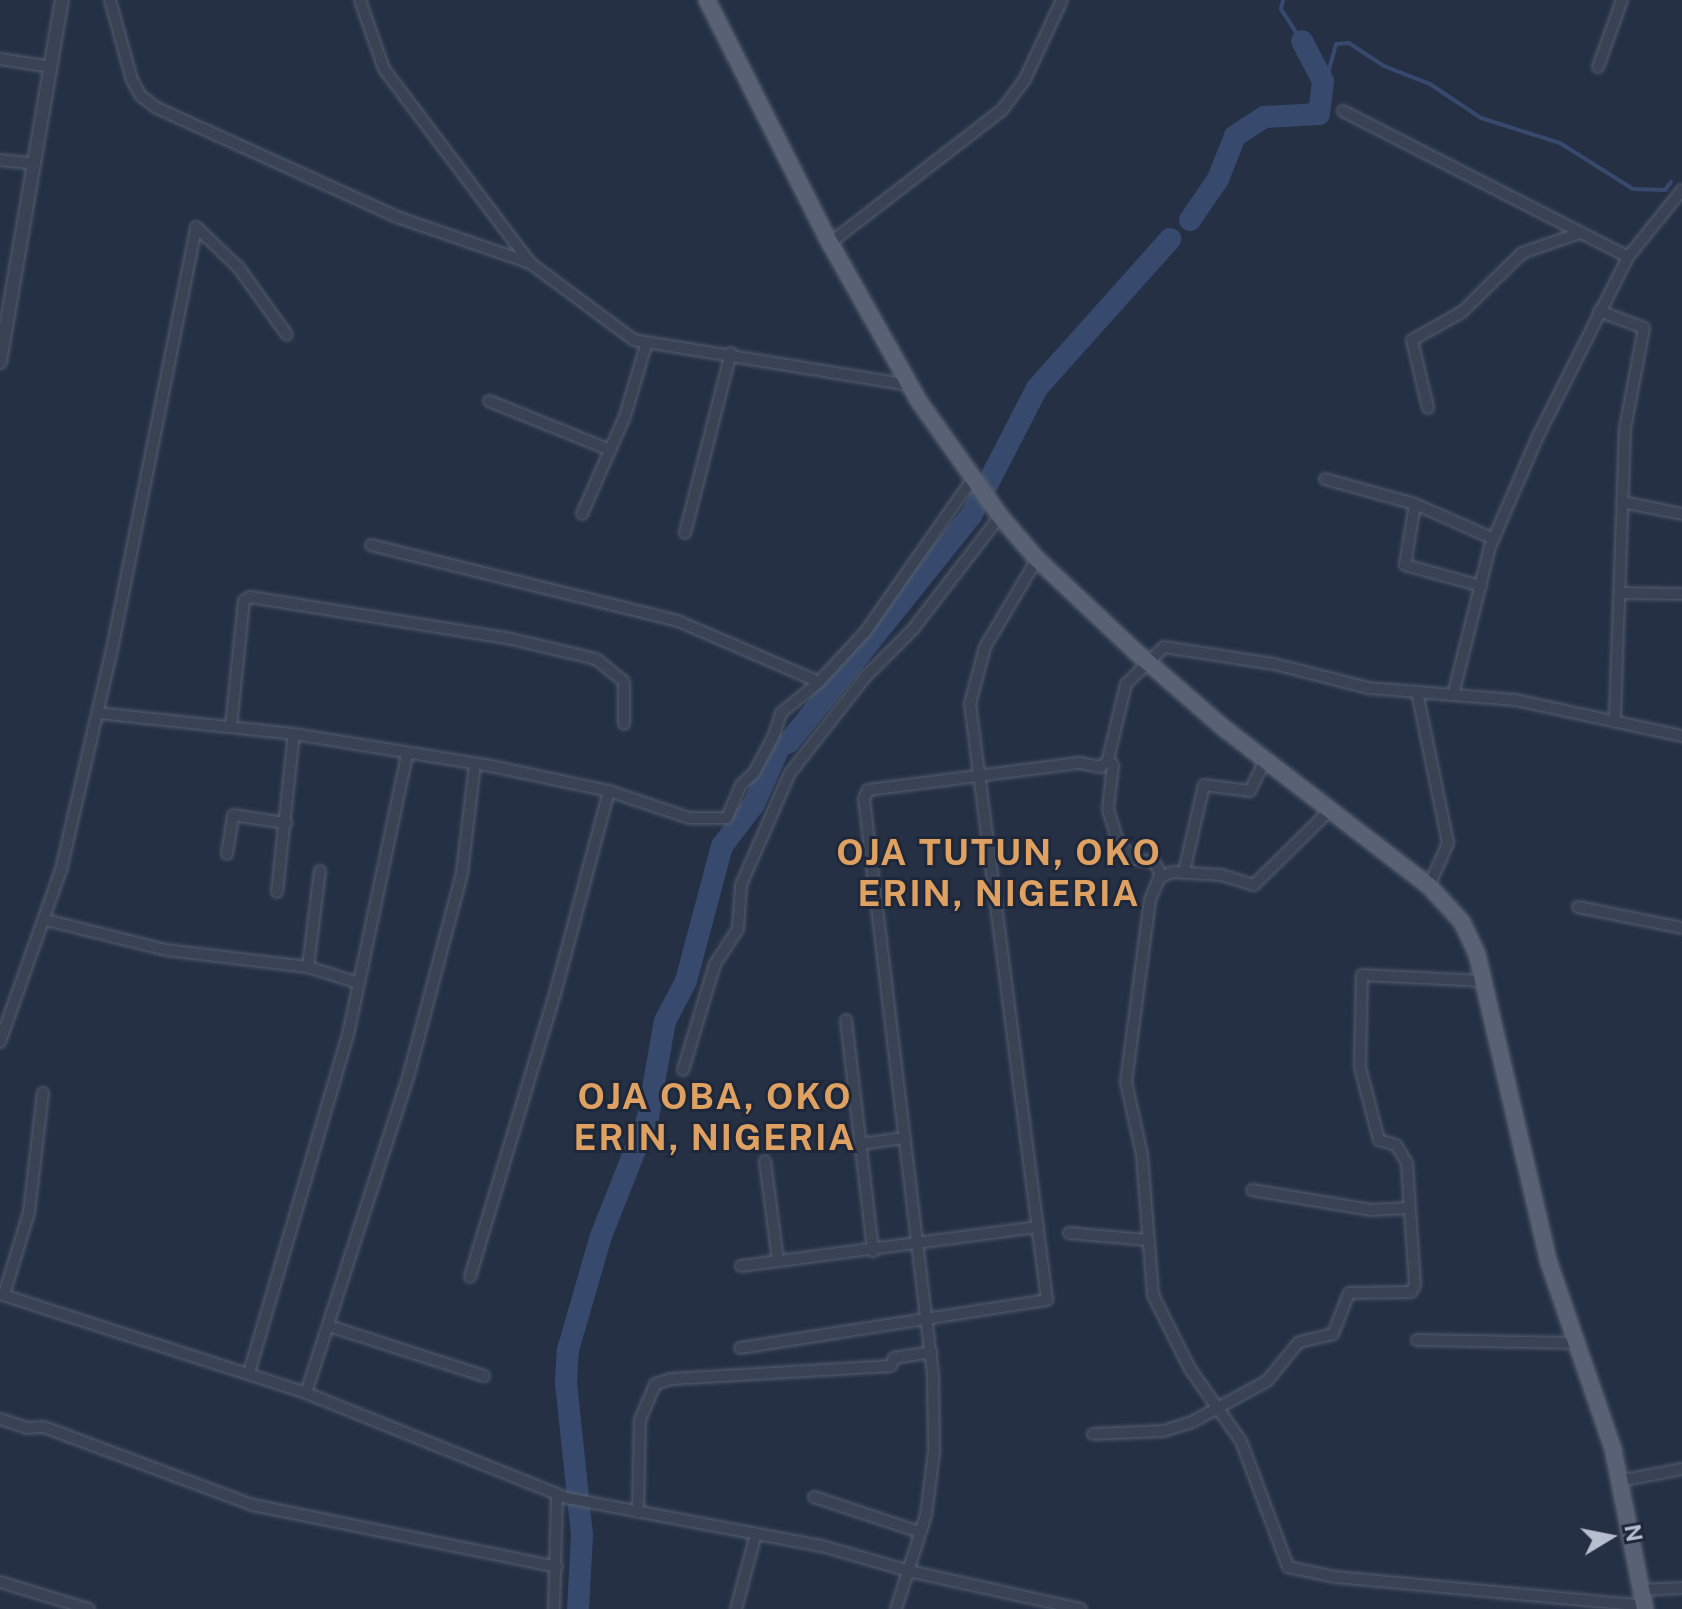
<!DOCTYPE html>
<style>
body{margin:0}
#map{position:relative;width:1682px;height:1609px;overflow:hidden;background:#253045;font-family:"Public Sans",sans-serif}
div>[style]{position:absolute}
.stream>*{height:4px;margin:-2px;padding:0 2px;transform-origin:2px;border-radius:2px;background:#374a6d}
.river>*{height:22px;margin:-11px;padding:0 11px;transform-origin:11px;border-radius:11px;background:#374a6d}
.roads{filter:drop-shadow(0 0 2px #555e6f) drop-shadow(0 0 2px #555e6f)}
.minor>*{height:10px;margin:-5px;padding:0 5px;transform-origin:5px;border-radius:5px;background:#3a4354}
.tertiary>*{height:12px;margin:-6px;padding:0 6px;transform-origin:6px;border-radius:6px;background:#3a4354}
.primary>*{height:16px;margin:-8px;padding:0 8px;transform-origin:8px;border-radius:8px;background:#586274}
span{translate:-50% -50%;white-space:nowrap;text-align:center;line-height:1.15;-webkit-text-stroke:6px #1e283a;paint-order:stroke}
.district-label{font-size:36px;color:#dfa161;font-weight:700;letter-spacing:2px}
.north{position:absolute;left:1570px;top:1497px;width:80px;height:80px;-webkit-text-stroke:6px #1e283a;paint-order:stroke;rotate:80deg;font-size:22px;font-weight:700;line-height:32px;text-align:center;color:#b7bece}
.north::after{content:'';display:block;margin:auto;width:28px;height:36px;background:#b7bece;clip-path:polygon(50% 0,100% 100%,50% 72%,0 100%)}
</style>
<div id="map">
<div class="stream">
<i style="left:1283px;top:0;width:9px;rotate:103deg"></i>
<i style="left:1281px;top:9px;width:38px;rotate:57deg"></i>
<i style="left:1323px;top:92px;width:50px;rotate:-74.8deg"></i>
<i style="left:1336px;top:44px;width:13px;rotate:-4deg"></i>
<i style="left:1349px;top:43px;width:42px;rotate:33.3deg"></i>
<i style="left:1384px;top:66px;width:49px;rotate:21.4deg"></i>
<i style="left:1430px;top:84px;width:61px;rotate:33.7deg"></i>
<i style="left:1481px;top:118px;width:83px;rotate:17.6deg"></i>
<i style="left:1560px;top:143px;width:86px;rotate:32.2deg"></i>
<i style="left:1633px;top:189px;width:32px;rotate:2deg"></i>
<i style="left:1665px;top:190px;width:10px;rotate:-53deg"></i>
</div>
<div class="river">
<i style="left:1190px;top:220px;width:50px;rotate:-55.7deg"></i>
<i style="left:1218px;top:179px;width:46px;rotate:-68.4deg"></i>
<i style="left:1235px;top:136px;width:35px;rotate:-33deg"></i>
<i style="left:1264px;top:117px;width:55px;rotate:-3.1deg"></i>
<i style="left:1319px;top:114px;width:33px;rotate:-83deg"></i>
<i style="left:1323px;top:81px;width:45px;rotate:-117.7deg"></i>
<i style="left:578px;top:1609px;width:74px;rotate:-86.9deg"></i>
<i style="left:582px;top:1535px;width:153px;rotate:-96deg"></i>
<i style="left:566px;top:1383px;width:33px;rotate:-87deg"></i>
<i style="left:568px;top:1350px;width:119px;rotate:-73.9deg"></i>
<i style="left:601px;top:1236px;width:128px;rotate:-68.4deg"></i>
<i style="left:648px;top:1117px;width:97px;rotate:-80deg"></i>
<i style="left:665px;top:1021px;width:45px;rotate:-62.3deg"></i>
<i style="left:686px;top:981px;width:140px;rotate:-75.1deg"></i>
<i style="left:722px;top:846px;width:53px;rotate:-52.7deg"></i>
<i style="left:754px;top:804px;width:64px;rotate:-65.9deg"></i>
<i style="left:780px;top:746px;width:10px;rotate:-24deg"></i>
<i style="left:789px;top:742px;width:290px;rotate:-51.2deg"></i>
<i style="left:971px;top:516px;width:144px;rotate:-62.7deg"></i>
<i style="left:1037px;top:388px;width:200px;rotate:-48.2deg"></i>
</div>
<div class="roads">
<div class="minor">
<i style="left:110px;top:0;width:83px;rotate:74.6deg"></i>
<i style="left:132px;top:80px;width:18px;rotate:61deg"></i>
<i style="left:141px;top:96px;width:20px;rotate:37deg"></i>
<i style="left:157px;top:108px;width:267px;rotate:24.4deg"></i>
<i style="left:400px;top:218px;width:138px;rotate:19.1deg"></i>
<i style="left:360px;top:0;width:73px;rotate:70.8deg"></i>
<i style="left:384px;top:69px;width:243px;rotate:53deg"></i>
<i style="left:530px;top:263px;width:129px;rotate:36.5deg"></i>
<i style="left:634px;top:340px;width:280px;rotate:9.3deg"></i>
<i style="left:0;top:59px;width:52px;rotate:8.9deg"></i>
<i style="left:1598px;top:67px;width:71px;rotate:-70.3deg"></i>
<i style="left:1343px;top:111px;width:320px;rotate:27.1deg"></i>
<i style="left:0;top:160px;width:31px;rotate:6deg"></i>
<i style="left:830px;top:243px;width:217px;rotate:-37.7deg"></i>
<i style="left:1002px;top:110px;width:39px;rotate:-53deg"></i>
<i style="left:1025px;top:79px;width:87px;rotate:-64.9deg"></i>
<i style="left:1599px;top:311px;width:48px;rotate:20.7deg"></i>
<i style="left:1644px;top:328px;width:103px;rotate:100.7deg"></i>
<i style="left:1625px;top:429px;width:293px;rotate:92deg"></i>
<i style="left:489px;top:401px;width:131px;rotate:22deg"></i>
<i style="left:1428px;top:408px;width:70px;rotate:-103.2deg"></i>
<i style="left:1412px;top:340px;width:57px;rotate:-29.2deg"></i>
<i style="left:1462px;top:312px;width:84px;rotate:-44.5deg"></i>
<i style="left:1522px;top:253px;width:61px;rotate:-19deg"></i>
<i style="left:1325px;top:479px;width:93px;rotate:15.5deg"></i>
<i style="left:1415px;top:504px;width:86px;rotate:23.9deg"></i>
<i style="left:1622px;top:502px;width:61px;rotate:11.3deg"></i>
<i style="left:1415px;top:504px;width:62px;rotate:99.3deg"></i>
<i style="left:1405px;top:565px;width:79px;rotate:15.4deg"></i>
<i style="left:582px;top:514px;width:107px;rotate:-66.3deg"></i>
<i style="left:625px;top:416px;width:74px;rotate:-73.5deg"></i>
<i style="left:685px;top:533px;width:186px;rotate:-75.7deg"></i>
<i style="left:371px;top:545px;width:316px;rotate:13.9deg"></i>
<i style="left:678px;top:621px;width:154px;rotate:23.4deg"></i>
<i style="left:1622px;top:593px;width:60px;rotate:1deg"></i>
<i style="left:1417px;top:692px;width:154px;rotate:78.4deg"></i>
<i style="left:1448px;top:843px;width:47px;rotate:113.8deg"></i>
<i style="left:1453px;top:695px;width:153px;rotate:-76deg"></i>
<i style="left:1490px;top:547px;width:121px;rotate:-66.6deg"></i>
<i style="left:1538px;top:436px;width:200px;rotate:-63.3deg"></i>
<i style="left:1628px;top:257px;width:86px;rotate:-51.1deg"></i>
<i style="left:98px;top:713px;width:197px;rotate:6.1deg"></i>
<i style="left:294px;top:734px;width:200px;rotate:9.2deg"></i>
<i style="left:491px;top:766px;width:121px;rotate:12deg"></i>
<i style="left:609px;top:791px;width:84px;rotate:18.6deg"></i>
<i style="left:689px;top:818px;width:38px"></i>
<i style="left:727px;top:818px;width:36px;rotate:-67deg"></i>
<i style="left:741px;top:785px;width:18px;rotate:-43deg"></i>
<i style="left:754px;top:773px;width:40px;rotate:-62deg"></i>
<i style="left:773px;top:738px;width:26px;rotate:-72deg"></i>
<i style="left:781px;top:713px;width:49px;rotate:-39.2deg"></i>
<i style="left:819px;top:682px;width:69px;rotate:-47.3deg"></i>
<i style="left:866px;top:631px;width:183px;rotate:-55deg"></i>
<i style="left:231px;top:726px;width:126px;rotate:-84.1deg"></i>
<i style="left:244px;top:601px;width:7px;rotate:-34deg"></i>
<i style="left:250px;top:597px;width:260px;rotate:9.1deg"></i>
<i style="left:507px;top:638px;width:91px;rotate:13.3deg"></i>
<i style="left:596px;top:659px;width:36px;rotate:39deg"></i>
<i style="left:624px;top:682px;width:42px;rotate:90deg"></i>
<i style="left:1108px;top:760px;width:7px;rotate:45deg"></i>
<i style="left:1113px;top:765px;width:44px;rotate:96.5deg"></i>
<i style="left:1108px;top:809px;width:37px;rotate:73deg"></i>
<i style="left:1119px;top:844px;width:22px;rotate:43deg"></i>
<i style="left:1135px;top:859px;width:19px;rotate:9deg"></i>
<i style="left:1154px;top:862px;width:16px;rotate:60deg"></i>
<i style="left:1330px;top:810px;width:107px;rotate:135.4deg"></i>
<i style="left:1254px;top:885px;width:34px;rotate:-163deg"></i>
<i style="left:1221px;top:875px;width:49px;rotate:-176.5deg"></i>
<i style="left:1172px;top:872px;width:14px;rotate:155deg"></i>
<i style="left:1159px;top:878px;width:24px;rotate:112deg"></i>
<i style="left:1150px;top:900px;width:184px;rotate:97.5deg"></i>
<i style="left:1126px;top:1082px;width:75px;rotate:77.6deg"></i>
<i style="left:1142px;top:1155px;width:140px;rotate:85.5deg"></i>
<i style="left:1153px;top:1295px;width:83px;rotate:63.4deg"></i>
<i style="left:1190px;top:1369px;width:88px;rotate:54.7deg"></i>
<i style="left:1241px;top:1441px;width:134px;rotate:69.5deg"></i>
<i style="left:1288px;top:1567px;width:48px;rotate:12deg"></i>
<i style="left:1335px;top:1577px;width:311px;rotate:5.3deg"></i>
<i style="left:227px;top:854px;width:39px;rotate:-81deg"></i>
<i style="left:233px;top:815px;width:54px;rotate:8.6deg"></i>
<i style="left:1184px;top:872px;width:89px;rotate:-77.1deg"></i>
<i style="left:1204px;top:785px;width:46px;rotate:7.4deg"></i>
<i style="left:1250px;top:791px;width:34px;rotate:-64deg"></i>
<i style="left:277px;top:892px;width:159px;rotate:-83.9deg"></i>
<i style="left:1578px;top:907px;width:106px;rotate:11.4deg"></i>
<i style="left:46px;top:920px;width:124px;rotate:14deg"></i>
<i style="left:166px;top:950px;width:143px;rotate:6.8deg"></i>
<i style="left:308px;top:967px;width:52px;rotate:17.7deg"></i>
<i style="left:308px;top:967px;width:97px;rotate:-82.9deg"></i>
<i style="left:846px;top:1020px;width:233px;rotate:83.3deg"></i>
<i style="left:0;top:1042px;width:182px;rotate:-70.5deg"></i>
<i style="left:61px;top:870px;width:222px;rotate:-77deg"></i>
<i style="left:111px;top:654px;width:435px;rotate:-78.7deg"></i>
<i style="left:196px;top:227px;width:59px;rotate:43.6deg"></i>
<i style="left:239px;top:268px;width:82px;rotate:54.4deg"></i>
<i style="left:683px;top:1070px;width:111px;rotate:-73.2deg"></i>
<i style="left:715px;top:964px;width:42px;rotate:-56.7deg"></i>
<i style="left:738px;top:929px;width:44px;rotate:-86.1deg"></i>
<i style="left:741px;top:885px;width:122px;rotate:-66.4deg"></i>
<i style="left:790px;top:773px;width:122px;rotate:-52deg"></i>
<i style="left:865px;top:677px;width:68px;rotate:-45deg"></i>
<i style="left:913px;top:629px;width:143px;rotate:-52.4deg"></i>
<i style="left:860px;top:1144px;width:43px;rotate:-7.9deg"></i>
<i style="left:765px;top:1161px;width:101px;rotate:82.6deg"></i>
<i style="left:1252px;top:1190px;width:121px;rotate:9.5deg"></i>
<i style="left:1371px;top:1210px;width:37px;rotate:-3deg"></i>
<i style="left:1069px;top:1233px;width:77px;rotate:5.2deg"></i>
<i style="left:741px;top:1266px;width:300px;rotate:-7.5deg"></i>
<i style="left:470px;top:1277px;width:295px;rotate:-73.3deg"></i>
<i style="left:555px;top:994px;width:210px;rotate:-75.1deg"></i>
<i style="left:0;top:1294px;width:322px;rotate:17.9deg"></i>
<i style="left:306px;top:1393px;width:281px;rotate:21.9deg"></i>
<i style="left:567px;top:1498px;width:259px;rotate:10.7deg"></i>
<i style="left:822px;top:1546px;width:91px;rotate:16deg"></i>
<i style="left:909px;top:1571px;width:176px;rotate:12.5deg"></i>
<i style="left:4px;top:1295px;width:87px;rotate:-73.2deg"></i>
<i style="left:29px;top:1212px;width:120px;rotate:-83.3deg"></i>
<i style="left:329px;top:1326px;width:163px;rotate:17.9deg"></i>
<i style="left:1417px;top:1340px;width:159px;rotate:1.1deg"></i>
<i style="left:740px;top:1348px;width:311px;rotate:-8.9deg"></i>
<i style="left:1047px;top:1300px;width:601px;rotate:-97.36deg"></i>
<i style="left:970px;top:704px;width:59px;rotate:-75.3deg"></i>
<i style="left:985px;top:647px;width:102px;rotate:-59.4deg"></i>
<i style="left:249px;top:1373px;width:352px;rotate:-73.7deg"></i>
<i style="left:348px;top:1035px;width:287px;rotate:-78.1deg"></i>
<i style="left:306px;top:1393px;width:335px;rotate:-72.1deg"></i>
<i style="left:409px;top:1074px;width:208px;rotate:-75.2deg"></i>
<i style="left:462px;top:873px;width:110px;rotate:-83.2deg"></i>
<i style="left:0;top:1419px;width:29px;rotate:18deg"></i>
<i style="left:28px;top:1428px;width:16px;rotate:-4deg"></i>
<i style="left:44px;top:1427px;width:223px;rotate:20.5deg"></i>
<i style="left:253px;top:1505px;width:310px;rotate:11.5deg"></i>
<i style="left:1093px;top:1434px;width:70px;rotate:-2.5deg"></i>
<i style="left:1163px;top:1431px;width:30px;rotate:-17deg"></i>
<i style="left:1192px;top:1422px;width:85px;rotate:-28.7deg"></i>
<i style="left:1267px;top:1381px;width:50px;rotate:-50.6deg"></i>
<i style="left:1299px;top:1342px;width:35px;rotate:-13deg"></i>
<i style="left:1333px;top:1334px;width:44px;rotate:-68.7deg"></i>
<i style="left:1349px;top:1293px;width:62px;rotate:-0.9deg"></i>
<i style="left:1411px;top:1292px;width:8px;rotate:-60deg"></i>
<i style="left:1415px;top:1285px;width:122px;rotate:-93.8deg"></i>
<i style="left:1407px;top:1163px;width:21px;rotate:-121deg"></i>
<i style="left:1396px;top:1145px;width:18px;rotate:-164deg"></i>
<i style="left:1379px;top:1140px;width:75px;rotate:-104.6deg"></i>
<i style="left:1360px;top:1067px;width:92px;rotate:-88.8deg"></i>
<i style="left:1362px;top:975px;width:121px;rotate:2.8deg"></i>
<i style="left:1619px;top:1481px;width:64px;rotate:-10.8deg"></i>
<i style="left:814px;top:1497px;width:112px;rotate:18.3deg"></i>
<i style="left:638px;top:1512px;width:92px;rotate:-88.8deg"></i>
<i style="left:640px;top:1420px;width:39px;rotate:-67deg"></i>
<i style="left:655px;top:1384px;width:17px;rotate:-17deg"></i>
<i style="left:671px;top:1379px;width:220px;rotate:-3.4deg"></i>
<i style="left:891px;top:1366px;width:9px;rotate:-69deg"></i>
<i style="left:894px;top:1358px;width:38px;rotate:-9deg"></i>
<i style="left:0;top:1582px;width:93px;rotate:16.9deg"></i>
<i style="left:1641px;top:1590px;width:41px;rotate:-2.8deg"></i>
<i style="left:554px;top:1609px;width:114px;rotate:-88.5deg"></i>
<i style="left:736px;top:1609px;width:78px;rotate:-75.1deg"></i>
<i style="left:896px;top:1609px;width:99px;rotate:-72.3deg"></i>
<i style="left:926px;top:1515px;width:64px;rotate:-82.8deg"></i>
<i style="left:934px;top:1452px;width:77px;rotate:-90.7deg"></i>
<i style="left:933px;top:1375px;width:580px;rotate:-96.83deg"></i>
<i style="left:864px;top:799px;width:10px;rotate:-66deg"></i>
<i style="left:868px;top:790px;width:214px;rotate:-7.3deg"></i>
<i style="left:1080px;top:763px;width:21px;rotate:11deg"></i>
<i style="left:1101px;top:767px;width:10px;rotate:-45deg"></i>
<i style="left:1108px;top:760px;width:78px;rotate:-76.7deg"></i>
<i style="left:1126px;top:684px;width:53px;rotate:-44.2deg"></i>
<i style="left:1164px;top:647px;width:111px;rotate:8.8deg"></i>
<i style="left:1274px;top:664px;width:97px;rotate:14.3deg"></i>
<i style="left:1368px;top:688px;width:147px;rotate:4.7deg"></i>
<i style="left:1515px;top:700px;width:171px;rotate:12.2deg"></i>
</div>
<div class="tertiary">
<i style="left:0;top:362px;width:367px;rotate:-80.3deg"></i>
</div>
<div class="primary">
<i style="left:707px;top:0;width:272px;rotate:63.2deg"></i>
<i style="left:830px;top:243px;width:180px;rotate:60.7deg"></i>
<i style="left:918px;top:400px;width:142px;rotate:54.7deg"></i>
<i style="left:1000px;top:516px;width:57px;rotate:49.3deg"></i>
<i style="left:1037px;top:559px;width:136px;rotate:43.2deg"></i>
<i style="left:1136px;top:652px;width:118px;rotate:40.9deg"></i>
<i style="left:1225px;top:729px;width:257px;rotate:37.6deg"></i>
<i style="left:1429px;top:886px;width:49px;rotate:47.5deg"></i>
<i style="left:1462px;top:922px;width:35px;rotate:65deg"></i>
<i style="left:1477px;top:954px;width:317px;rotate:76.9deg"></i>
<i style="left:1549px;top:1263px;width:197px;rotate:71deg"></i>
<i style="left:1613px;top:1449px;width:163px;rotate:78.7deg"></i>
</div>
</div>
<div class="district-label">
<span style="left:999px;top:873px">OJA TUTUN, OKO<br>ERIN, NIGERIA</span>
<span style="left:715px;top:1117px">OJA OBA, OKO<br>ERIN, NIGERIA</span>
</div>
<div class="north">N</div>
</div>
